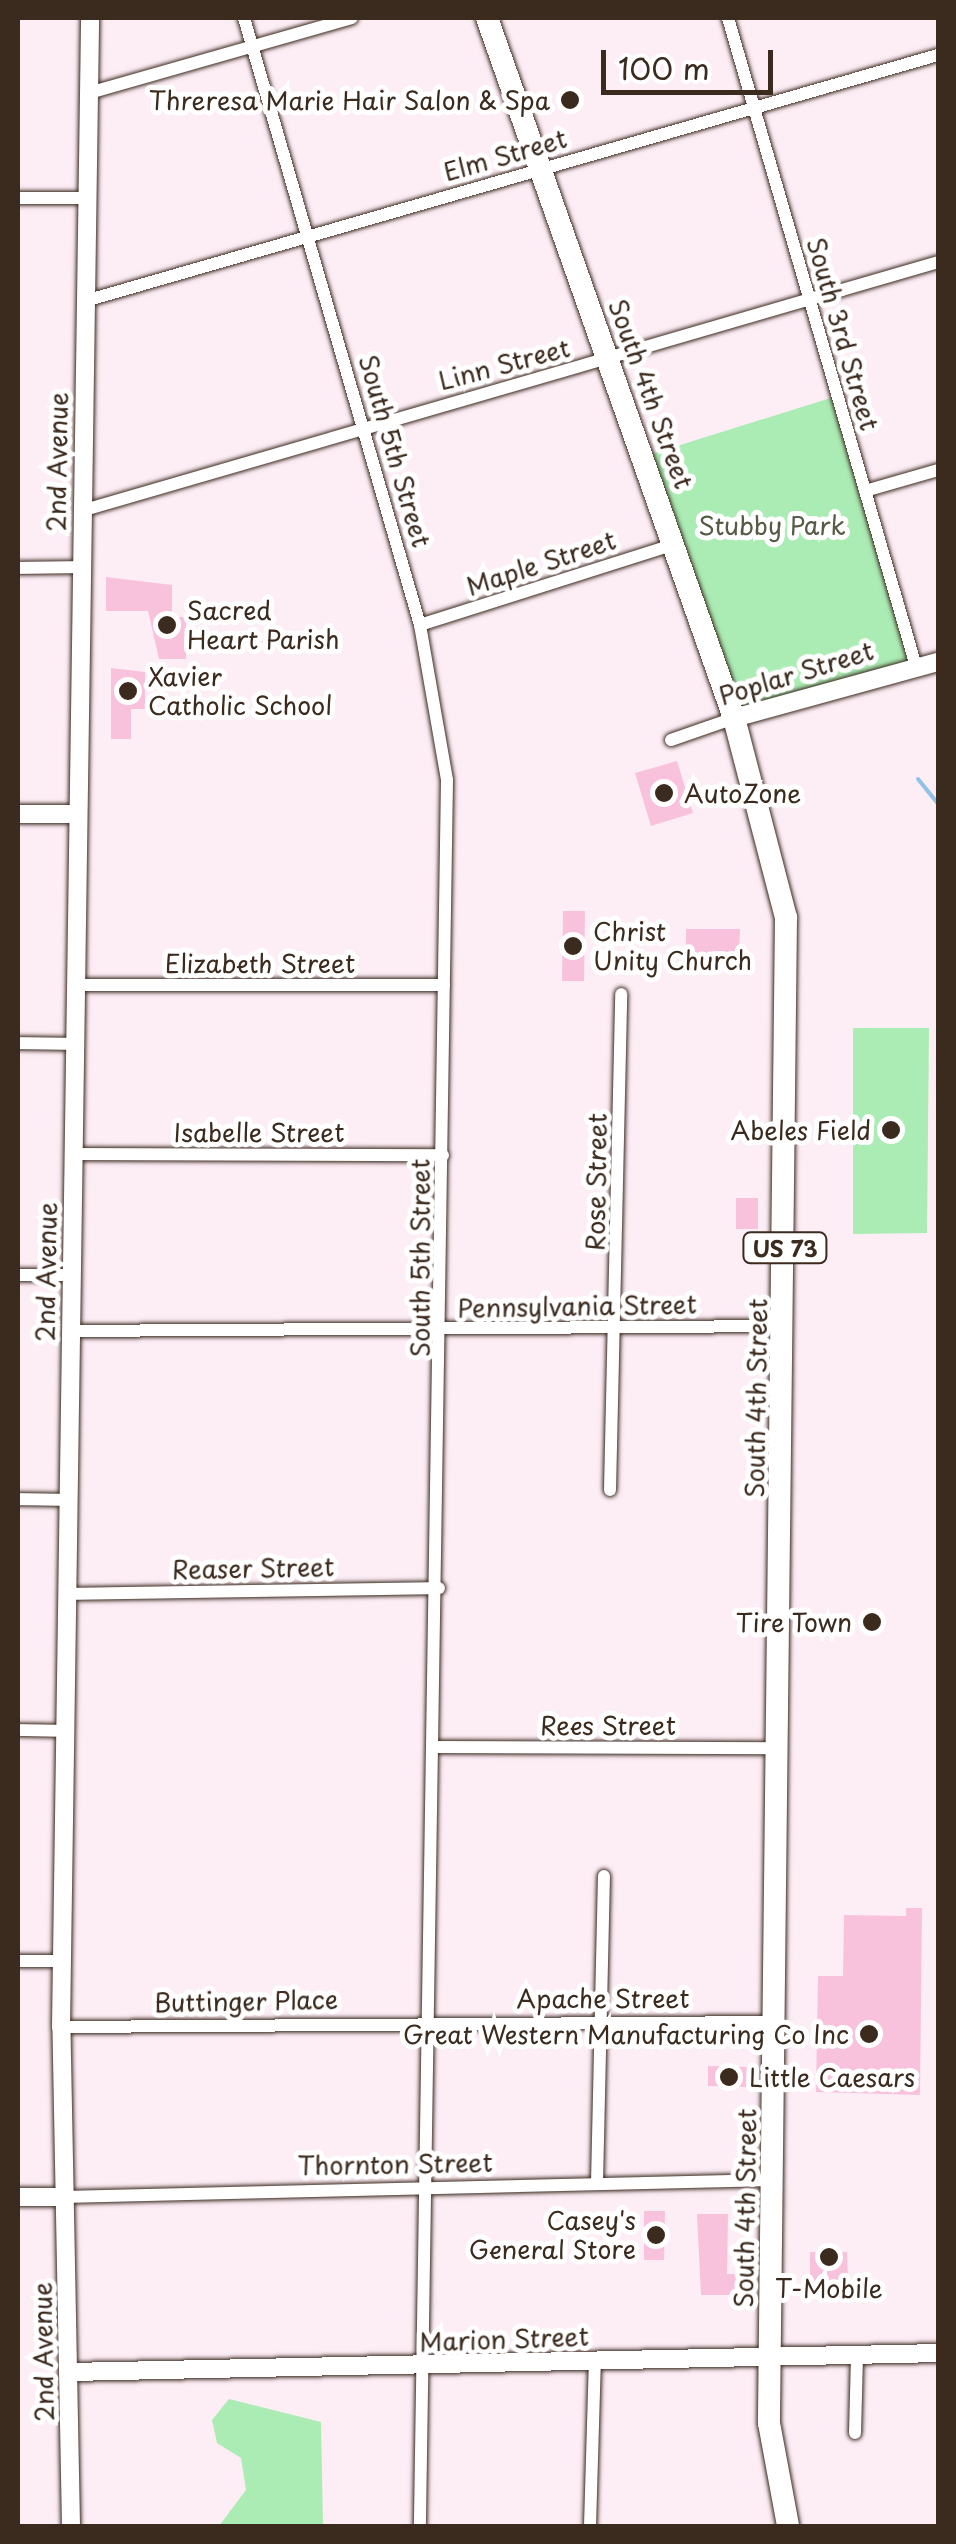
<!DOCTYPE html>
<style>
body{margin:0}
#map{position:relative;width:956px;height:2544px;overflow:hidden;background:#fdedf5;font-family:"Playpen Sans",sans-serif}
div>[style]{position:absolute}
.green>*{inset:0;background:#abecb4}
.stream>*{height:4px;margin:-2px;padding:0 2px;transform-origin:2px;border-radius:2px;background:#8fc1eb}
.building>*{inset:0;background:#f8c2dd}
.roads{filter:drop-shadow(0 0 2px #3b2a1e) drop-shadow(0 0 2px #3b2a1e)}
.street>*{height:12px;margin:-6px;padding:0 6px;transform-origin:6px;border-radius:6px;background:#fff}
.secondary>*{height:18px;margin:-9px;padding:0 9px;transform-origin:9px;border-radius:9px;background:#fff}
.highway>*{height:22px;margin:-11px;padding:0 11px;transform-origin:11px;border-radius:11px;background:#fff}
.dots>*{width:28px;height:28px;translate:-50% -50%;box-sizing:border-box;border:5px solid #fff;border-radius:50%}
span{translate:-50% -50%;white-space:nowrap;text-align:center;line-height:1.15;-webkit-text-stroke:10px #fff;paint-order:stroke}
.shield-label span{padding:2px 8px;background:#fff;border:2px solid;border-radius:8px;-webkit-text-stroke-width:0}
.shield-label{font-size:22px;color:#3b2a1e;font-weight:700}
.poi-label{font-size:25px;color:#3b2a1e}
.right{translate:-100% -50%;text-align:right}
.left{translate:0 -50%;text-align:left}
.street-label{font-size:25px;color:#3b2a1e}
.park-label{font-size:25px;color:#575a44}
.frame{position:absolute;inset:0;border:20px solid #3b2a1e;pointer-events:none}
.scale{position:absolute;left:601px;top:50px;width:172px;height:45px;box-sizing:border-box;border:5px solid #3b2a1e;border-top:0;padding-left:12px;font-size:30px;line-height:35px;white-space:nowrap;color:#3b2a1e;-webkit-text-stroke:8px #fff;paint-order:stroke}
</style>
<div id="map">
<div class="green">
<i style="clip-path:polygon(837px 396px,915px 663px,734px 718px,645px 456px)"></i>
<i style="clip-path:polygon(853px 1028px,929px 1028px,927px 1233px,853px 1234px)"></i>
<i style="clip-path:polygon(229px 2399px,321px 2422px,323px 2526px,219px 2526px,246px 2490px,241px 2458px,217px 2443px,212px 2420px)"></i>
</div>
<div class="stream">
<i style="left:918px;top:779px;width:32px;rotate:51deg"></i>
</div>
<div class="building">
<i style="clip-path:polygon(106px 577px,172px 585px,172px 617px,186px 617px,186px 659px,159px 659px,148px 611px,106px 611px)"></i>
<i style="clip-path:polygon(111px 668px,145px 672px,145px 709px,131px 709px,131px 739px,111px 739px)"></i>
<i style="clip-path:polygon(677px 761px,693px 813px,651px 826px,635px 773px)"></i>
<i style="clip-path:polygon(563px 911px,585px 911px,584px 981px,562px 981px)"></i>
<i style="clip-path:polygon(686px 929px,740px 929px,739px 953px,686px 953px)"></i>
<i style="clip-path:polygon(736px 1198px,758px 1198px,758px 1229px,736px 1229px)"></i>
<i style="clip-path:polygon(906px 1908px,922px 1908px,920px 2095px,816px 2092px,818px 1976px,843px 1976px,844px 1915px,906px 1916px)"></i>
<i style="clip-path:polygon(708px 2066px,750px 2067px,749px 2087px,708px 2086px)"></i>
<i style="clip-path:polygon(644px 2211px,665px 2211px,664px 2260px,644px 2260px)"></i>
<i style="clip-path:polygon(697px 2214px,728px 2214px,727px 2274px,754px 2274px,754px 2295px,701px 2295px)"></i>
<i style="clip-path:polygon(810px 2252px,847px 2252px,848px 2282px,810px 2282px)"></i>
</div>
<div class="roads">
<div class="street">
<i style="left:244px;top:18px;width:632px;rotate:73.83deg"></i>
<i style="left:420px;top:625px;width:157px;rotate:80.1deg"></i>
<i style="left:447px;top:780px;width:1746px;rotate:90.89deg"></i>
<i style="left:728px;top:18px;width:672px;rotate:73.83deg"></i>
<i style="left:89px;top:93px;width:273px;rotate:-15.9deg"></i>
<i style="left:18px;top:198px;width:67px"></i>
<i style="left:85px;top:301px;width:888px;rotate:-16.09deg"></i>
<i style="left:865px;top:491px;width:76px;rotate:-16deg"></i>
<i style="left:81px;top:511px;width:892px;rotate:-16.2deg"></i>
<i style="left:18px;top:568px;width:63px;rotate:-0.9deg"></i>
<i style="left:420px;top:625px;width:268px;rotate:-17.6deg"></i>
<i style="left:671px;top:740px;width:67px;rotate:-19.2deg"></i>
<i style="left:76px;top:985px;width:368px"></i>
<i style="left:18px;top:1043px;width:57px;rotate:1deg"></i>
<i style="left:74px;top:1154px;width:369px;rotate:0.2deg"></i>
<i style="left:18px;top:1275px;width:52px"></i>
<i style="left:70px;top:1331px;width:714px;rotate:-0.4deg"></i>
<i style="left:610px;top:1490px;width:496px;rotate:-88.7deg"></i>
<i style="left:18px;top:1499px;width:50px;rotate:1.1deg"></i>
<i style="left:68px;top:1594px;width:371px;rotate:-0.9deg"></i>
<i style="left:18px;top:1730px;width:47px;rotate:1.2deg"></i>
<i style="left:437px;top:1747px;width:341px;rotate:0.2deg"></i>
<i style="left:18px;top:1961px;width:44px"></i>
<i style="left:61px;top:2027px;width:714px;rotate:-0.4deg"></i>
<i style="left:597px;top:2183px;width:307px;rotate:-88.7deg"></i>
<i style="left:63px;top:2197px;width:710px;rotate:-1.37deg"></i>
<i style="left:855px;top:2433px;width:79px;rotate:-88.5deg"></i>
<i style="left:590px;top:2526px;width:165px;rotate:-88.3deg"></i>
</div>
<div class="secondary">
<i style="left:734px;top:718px;width:212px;rotate:-15.4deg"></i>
<i style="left:18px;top:814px;width:60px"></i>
<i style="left:18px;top:2197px;width:45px"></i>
<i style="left:70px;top:2372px;width:868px;rotate:-1.25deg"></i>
<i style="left:71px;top:2526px;width:499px;rotate:-91.1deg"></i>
<i style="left:61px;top:2027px;width:2009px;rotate:-89.17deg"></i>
</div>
<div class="highway">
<i style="left:487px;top:18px;width:742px;rotate:70.56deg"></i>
<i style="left:734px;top:718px;width:206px;rotate:75.4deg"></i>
<i style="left:786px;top:917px;width:1506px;rotate:90.65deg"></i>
<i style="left:769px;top:2423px;width:105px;rotate:79.5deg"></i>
</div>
</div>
<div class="dots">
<i style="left:570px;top:100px;background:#3b2a1e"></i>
<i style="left:167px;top:625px;background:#3b2a1e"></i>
<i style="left:128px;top:691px;background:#3b2a1e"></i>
<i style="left:664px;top:793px;background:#3b2a1e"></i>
<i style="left:573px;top:946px;background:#3b2a1e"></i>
<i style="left:891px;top:1130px;background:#3b2a1e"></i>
<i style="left:872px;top:1622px;background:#3b2a1e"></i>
<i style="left:869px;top:2034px;background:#3b2a1e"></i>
<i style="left:729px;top:2077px;background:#3b2a1e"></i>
<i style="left:656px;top:2235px;background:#3b2a1e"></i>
<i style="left:829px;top:2257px;background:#3b2a1e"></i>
</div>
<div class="shield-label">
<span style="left:785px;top:1248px">US 73</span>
</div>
<div class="poi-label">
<span class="right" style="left:550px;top:100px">Threresa Marie Hair Salon &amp; Spa</span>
<span class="left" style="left:187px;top:625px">Sacred<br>Heart Parish</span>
<span class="left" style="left:148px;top:691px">Xavier<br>Catholic School</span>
<span class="left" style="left:684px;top:793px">AutoZone</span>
<span class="left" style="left:593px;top:946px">Christ<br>Unity Church</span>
<span class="right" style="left:871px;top:1130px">Abeles Field</span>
<span class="right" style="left:852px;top:1622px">Tire Town</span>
<span class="right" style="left:849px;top:2034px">Great Western Manufacturing Co Inc</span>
<span class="left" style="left:749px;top:2077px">Little Caesars</span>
<span class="right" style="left:636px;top:2235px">Casey's<br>General Store</span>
<span style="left:829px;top:2288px">T-Mobile</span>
</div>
<div class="street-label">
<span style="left:505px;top:155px;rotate:-16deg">Elm Street</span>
<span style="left:843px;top:334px;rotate:74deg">South 3rd Street</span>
<span style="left:504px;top:364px;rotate:-15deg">Linn Street</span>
<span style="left:651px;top:394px;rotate:70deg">South 4th Street</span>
<span style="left:395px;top:451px;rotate:74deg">South 5th Street</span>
<span style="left:57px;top:462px;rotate:-89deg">2nd Avenue</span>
<span style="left:541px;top:563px;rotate:-18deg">Maple Street</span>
<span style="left:796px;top:673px;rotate:-17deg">Poplar Street</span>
<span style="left:260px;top:963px">Elizabeth Street</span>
<span style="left:259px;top:1132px">Isabelle Street</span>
<span style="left:596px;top:1182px;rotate:-89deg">Rose Street</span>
<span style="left:420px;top:1258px;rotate:-90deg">South 5th Street</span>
<span style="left:46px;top:1272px;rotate:-89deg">2nd Avenue</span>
<span style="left:577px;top:1306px;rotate:-1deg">Pennsylvania Street</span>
<span style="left:756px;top:1398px;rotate:-89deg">South 4th Street</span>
<span style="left:253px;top:1568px;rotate:-1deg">Reaser Street</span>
<span style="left:608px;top:1725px">Rees Street</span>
<span style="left:603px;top:1998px">Apache Street</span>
<span style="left:246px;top:2001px;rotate:-1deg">Buttinger Place</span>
<span style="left:395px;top:2164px;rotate:-1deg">Thornton Street</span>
<span style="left:745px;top:2208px;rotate:-89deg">South 4th Street</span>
<span style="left:504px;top:2339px;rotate:-2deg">Marion Street</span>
<span style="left:43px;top:2352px;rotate:-91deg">2nd Avenue</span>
</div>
<div class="park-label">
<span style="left:772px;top:525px">Stubby Park</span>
</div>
<div class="frame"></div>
<div class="scale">100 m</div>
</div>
